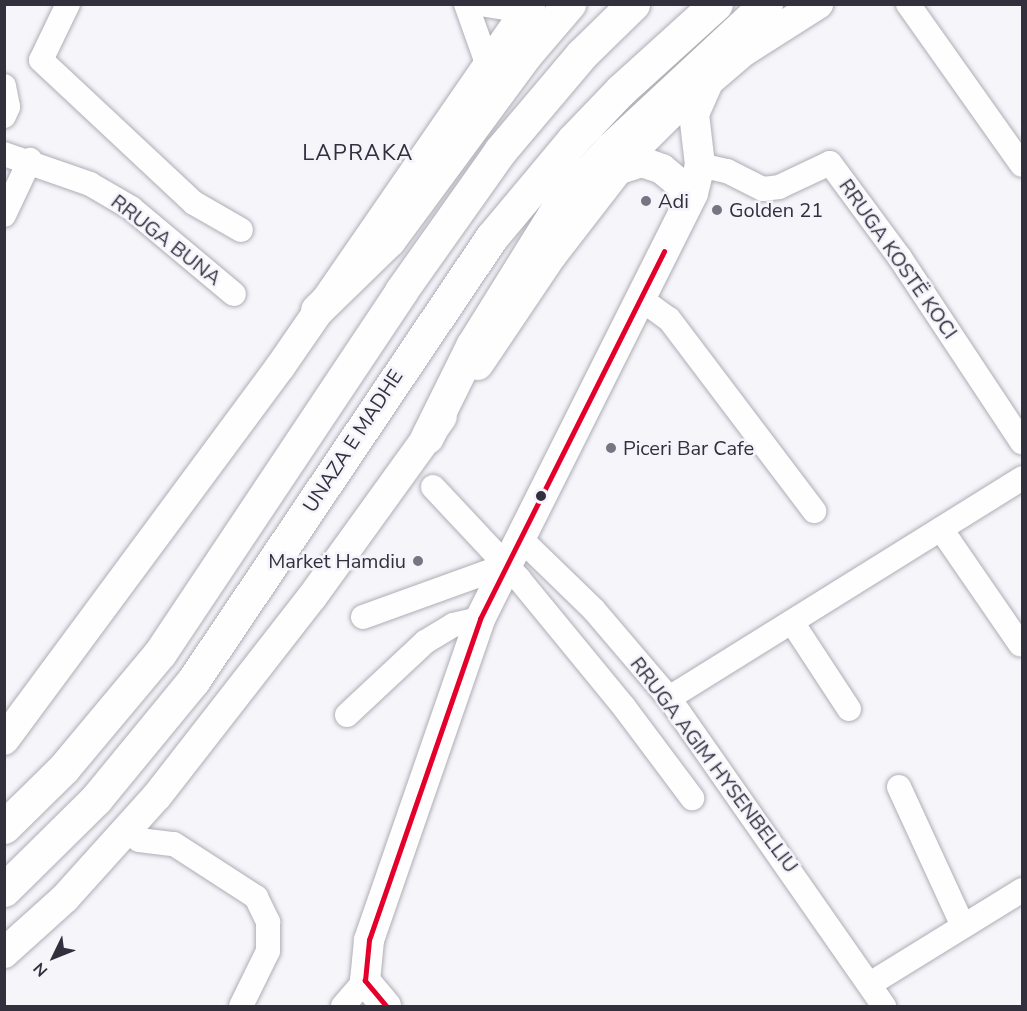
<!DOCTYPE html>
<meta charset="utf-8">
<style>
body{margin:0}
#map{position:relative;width:1027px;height:1011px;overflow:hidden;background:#f6f5fa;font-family:"Nunito Sans",sans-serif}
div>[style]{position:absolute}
.roads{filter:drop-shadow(0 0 2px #aeadb5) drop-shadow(0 0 2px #aeadb5)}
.minor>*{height:24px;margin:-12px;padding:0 12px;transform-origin:12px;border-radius:12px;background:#fefefe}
.major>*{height:30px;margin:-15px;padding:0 15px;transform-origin:15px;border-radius:15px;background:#fefefe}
.highway>*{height:33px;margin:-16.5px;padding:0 16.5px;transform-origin:16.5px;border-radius:16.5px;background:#fefefe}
.bus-1>*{height:4.5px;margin:-2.25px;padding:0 2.25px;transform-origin:2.25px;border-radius:2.25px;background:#e4002b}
.dots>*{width:16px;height:16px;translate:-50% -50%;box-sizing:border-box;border:3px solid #f5f4fb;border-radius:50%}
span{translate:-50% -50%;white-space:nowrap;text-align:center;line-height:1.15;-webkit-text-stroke:5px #f5f4fb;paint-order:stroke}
.poi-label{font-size:20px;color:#33303e}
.left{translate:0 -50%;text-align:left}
.right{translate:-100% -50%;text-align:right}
.street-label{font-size:20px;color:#33303e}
.quarter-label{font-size:22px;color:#33303e;letter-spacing:1.5px}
.frame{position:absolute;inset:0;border:6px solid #33303e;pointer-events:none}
.north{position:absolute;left:24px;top:927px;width:60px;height:60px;-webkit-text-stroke:4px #f5f4fb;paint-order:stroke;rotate:227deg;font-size:16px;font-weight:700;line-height:24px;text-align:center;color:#33303e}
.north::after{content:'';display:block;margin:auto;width:21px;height:27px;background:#33303e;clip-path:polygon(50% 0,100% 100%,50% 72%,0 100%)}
</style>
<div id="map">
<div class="roads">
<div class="minor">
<i style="left:68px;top:4px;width:62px;rotate:115.7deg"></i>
<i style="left:41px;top:60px;width:209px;rotate:43.1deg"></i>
<i style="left:194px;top:203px;width:54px;rotate:29.9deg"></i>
<i style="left:466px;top:4px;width:63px;rotate:70.4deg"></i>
<i style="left:480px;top:4px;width:45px;rotate:9deg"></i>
<i style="left:908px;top:4px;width:197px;rotate:54.7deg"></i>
<i style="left:4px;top:86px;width:21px;rotate:79deg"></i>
<i style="left:8px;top:107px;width:10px;rotate:114deg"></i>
<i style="left:4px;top:154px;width:91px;rotate:19.2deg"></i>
<i style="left:90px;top:184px;width:48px;rotate:30.3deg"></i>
<i style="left:131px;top:208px;width:134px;rotate:39.9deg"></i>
<i style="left:700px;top:165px;width:28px;rotate:13deg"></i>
<i style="left:727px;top:171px;width:40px;rotate:26.6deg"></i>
<i style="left:763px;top:189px;width:16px;rotate:-7deg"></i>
<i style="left:779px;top:187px;width:56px;rotate:-25.2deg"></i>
<i style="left:830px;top:163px;width:118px;rotate:53.6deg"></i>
<i style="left:900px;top:258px;width:221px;rotate:56.5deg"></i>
<i style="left:4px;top:215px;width:61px;rotate:-64.7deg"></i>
<i style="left:641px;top:299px;width:34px;rotate:36deg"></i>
<i style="left:669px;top:319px;width:241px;rotate:52.9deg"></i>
<i style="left:433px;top:487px;width:126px;rotate:46.9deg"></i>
<i style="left:519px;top:579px;width:166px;rotate:50.6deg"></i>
<i style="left:624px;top:707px;width:114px;rotate:53.2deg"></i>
<i style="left:941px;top:529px;width:140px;rotate:55.5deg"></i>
<i style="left:522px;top:540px;width:100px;rotate:44.2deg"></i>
<i style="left:594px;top:610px;width:116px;rotate:49.6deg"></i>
<i style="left:669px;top:698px;width:376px;rotate:55.1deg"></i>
<i style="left:363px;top:617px;width:153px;rotate:-19.9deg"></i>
<i style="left:792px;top:622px;width:104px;rotate:56.8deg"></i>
<i style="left:669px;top:698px;width:416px;rotate:-31.9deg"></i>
<i style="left:347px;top:715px;width:107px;rotate:-43.1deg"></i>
<i style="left:425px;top:642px;width:33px;rotate:-31deg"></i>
<i style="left:453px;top:625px;width:28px;rotate:-13deg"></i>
<i style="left:899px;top:787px;width:153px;rotate:65.3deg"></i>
<i style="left:139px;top:840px;width:35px;rotate:7deg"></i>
<i style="left:174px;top:844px;width:98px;rotate:32.9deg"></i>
<i style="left:256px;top:897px;width:28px;rotate:64deg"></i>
<i style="left:268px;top:922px;width:29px;rotate:90deg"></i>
<i style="left:268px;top:951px;width:61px;rotate:116.1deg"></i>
<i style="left:870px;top:984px;width:179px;rotate:-31.7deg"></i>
<i style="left:343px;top:1006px;width:33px;rotate:-49deg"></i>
</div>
<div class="major">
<i style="left:617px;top:170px;width:26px;rotate:-18deg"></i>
<i style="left:642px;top:162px;width:21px;rotate:19deg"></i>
<i style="left:662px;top:169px;width:26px;rotate:40deg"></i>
<i style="left:682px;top:186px;width:20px;rotate:79deg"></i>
<i style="left:478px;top:365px;width:133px;rotate:-56.1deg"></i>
<i style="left:552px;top:255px;width:128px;rotate:-52.3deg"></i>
<i style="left:630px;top:154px;width:55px;rotate:-45deg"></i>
<i style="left:669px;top:115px;width:99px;rotate:-40.5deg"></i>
<i style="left:744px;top:51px;width:88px;rotate:-32.4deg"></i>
<i style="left:4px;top:740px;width:464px;rotate:-53.5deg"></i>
<i style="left:280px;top:367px;width:441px;rotate:-55.4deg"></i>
<i style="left:4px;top:953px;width:82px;rotate:-42deg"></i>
<i style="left:65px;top:898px;width:137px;rotate:-48deg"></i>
<i style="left:157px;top:796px;width:252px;rotate:-52.1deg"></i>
<i style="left:312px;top:597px;width:222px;rotate:-54.2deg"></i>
<i style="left:386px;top:1006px;width:33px;rotate:-130deg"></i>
<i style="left:365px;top:981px;width:41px;rotate:-84.4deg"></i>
<i style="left:369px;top:940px;width:340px;rotate:-70.9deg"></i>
<i style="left:480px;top:619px;width:476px;rotate:-63.4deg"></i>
<i style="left:693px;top:193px;width:29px;rotate:-76deg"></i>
<i style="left:700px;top:165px;width:51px;rotate:-96.7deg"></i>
<i style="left:694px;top:114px;width:34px;rotate:-66deg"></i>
</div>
<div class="highway">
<i style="left:317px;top:310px;width:100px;rotate:-44.2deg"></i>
<i style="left:389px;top:240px;width:232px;rotate:-53.6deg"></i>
<i style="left:527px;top:53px;width:65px;rotate:-49.4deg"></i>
<i style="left:427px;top:437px;width:102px;rotate:-63.7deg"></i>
<i style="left:472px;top:346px;width:174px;rotate:-58.1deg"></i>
<i style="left:564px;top:198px;width:67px;rotate:-46.8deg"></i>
<i style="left:610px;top:149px;width:213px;rotate:-42.9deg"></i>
<i style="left:4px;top:827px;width:83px;rotate:-44.5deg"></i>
<i style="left:63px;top:769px;width:151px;rotate:-50.1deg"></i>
<i style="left:160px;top:653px;width:435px;rotate:-56.3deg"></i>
<i style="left:401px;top:291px;width:171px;rotate:-54.7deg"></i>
<i style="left:500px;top:151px;width:126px;rotate:-49.8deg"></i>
<i style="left:581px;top:55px;width:73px;rotate:-44.4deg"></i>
<i style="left:4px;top:890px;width:129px;rotate:-44.7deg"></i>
<i style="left:96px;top:799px;width:153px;rotate:-50.6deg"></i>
<i style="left:193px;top:681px;width:534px;rotate:-56.07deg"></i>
<i style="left:491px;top:238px;width:128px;rotate:-50.1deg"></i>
<i style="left:573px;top:140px;width:69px;rotate:-46.2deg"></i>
<i style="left:621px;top:90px;width:128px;rotate:-42.2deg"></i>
</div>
</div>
<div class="bus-1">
<i style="left:386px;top:1006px;width:33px;rotate:-130deg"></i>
<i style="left:365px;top:981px;width:41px;rotate:-84.4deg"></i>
<i style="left:369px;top:940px;width:340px;rotate:-70.9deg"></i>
<i style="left:480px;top:619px;width:411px;rotate:-63.4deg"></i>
</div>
<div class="dots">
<i style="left:646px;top:201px;background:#777580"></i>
<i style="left:717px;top:210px;background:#777580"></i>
<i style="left:611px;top:448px;background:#777580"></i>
<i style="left:541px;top:496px;background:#33303e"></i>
<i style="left:418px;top:561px;background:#777580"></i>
</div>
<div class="poi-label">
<span class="left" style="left:658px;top:201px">Adi</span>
<span class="left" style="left:729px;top:210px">Golden 21</span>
<span class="left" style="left:623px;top:448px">Piceri Bar Cafe</span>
<span class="right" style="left:406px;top:561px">Market Hamdiu</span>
</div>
<div class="street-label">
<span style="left:166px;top:240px;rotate:38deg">RRUGA BUNA</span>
<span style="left:898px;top:259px;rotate:55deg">RRUGA KOSTË KOCI</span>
<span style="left:353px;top:441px;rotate:-57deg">UNAZA E MADHE</span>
<span style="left:714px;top:765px;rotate:53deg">RRUGA AGIM HYSENBELLIU</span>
</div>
<div class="quarter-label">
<span style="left:358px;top:154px">LAPRAKA</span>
</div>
<div class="frame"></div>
<div class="north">N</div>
</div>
